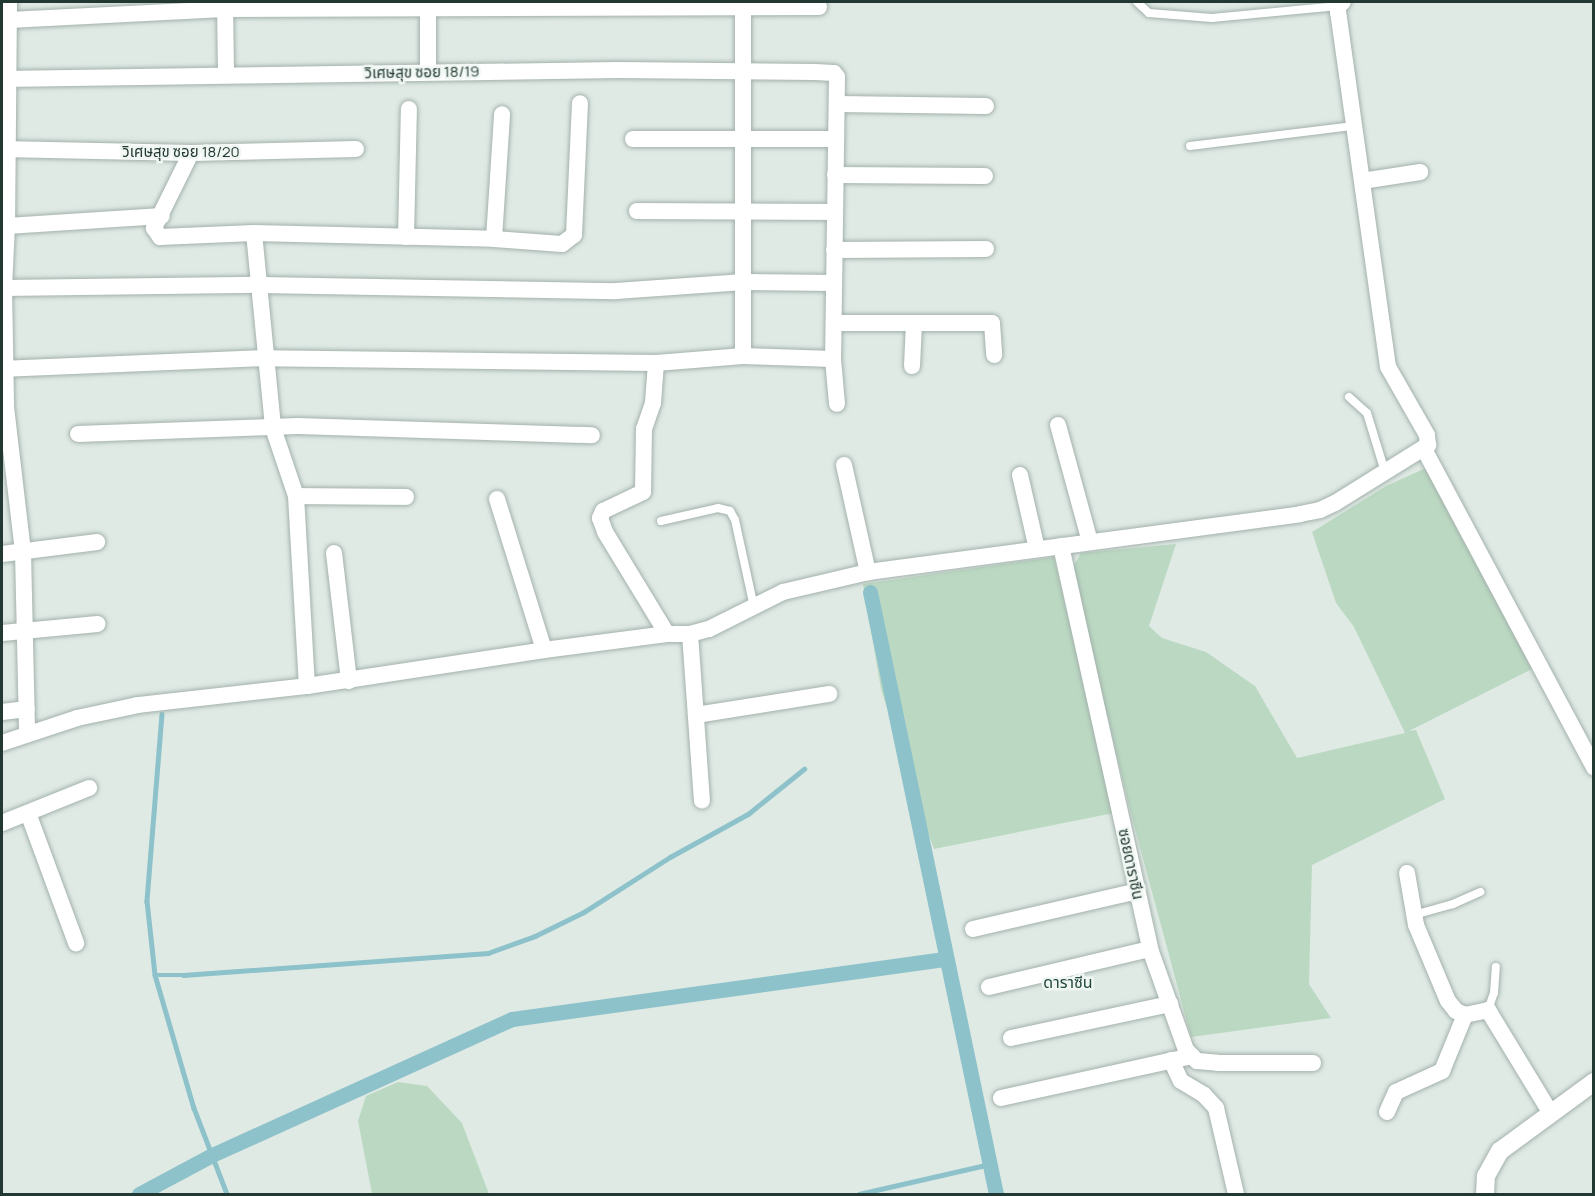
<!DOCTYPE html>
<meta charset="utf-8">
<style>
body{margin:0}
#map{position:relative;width:1595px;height:1196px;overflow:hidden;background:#e0eae5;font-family:Manrope,"Noto Sans Thai",sans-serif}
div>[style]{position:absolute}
.green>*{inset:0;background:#bbd9c2}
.stream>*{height:4.5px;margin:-2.25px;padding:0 2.25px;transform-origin:2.25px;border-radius:2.25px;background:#8dc2ca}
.canal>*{height:15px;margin:-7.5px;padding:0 7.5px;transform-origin:7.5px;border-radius:7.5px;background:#8dc2ca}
.roads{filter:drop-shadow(0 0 2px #a3b1ac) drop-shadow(0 0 2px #a3b1ac)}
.service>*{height:8px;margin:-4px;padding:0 4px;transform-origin:4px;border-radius:4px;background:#fff}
.minor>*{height:16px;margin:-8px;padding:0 8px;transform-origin:8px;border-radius:8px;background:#fff}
.tertiary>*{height:18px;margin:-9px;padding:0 9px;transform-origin:9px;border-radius:9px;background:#fff}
span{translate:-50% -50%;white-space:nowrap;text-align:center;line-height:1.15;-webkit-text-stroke:5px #f0f7f3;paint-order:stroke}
.street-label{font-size:15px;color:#223832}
.neighbourhood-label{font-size:16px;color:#20483e}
.frame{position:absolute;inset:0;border:3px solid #223832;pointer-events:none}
</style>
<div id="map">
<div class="green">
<i style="clip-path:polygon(1428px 467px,1534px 668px,1409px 731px,1416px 730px,1445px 799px,1312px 865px,1309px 984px,1331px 1018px,1191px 1037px,1130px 810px,1072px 569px,1081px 553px,1176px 544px,1149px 626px,1162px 638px,1206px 652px,1255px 686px,1297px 758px,1405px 733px,1354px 627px,1336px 603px,1312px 532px,1386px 486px)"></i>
<i style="clip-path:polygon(1054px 557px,1114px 813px,934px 849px,914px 795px,881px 689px,863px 584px)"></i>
<i style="clip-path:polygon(398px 1082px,427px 1086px,462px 1123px,489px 1194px,372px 1194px,358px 1121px,366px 1096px)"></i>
</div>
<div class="stream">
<i style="left:162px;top:714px;width:188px;rotate:94.6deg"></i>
<i style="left:147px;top:901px;width:74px;rotate:83.8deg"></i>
<i style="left:155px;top:975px;width:139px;rotate:73.7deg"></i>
<i style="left:194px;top:1108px;width:92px;rotate:69deg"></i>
<i style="left:155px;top:975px;width:28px"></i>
<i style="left:183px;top:975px;width:306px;rotate:-4.1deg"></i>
<i style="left:488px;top:953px;width:50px;rotate:-19.9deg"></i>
<i style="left:535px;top:936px;width:55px;rotate:-26.1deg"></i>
<i style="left:584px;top:912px;width:102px;rotate:-32.6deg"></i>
<i style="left:670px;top:857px;width:89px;rotate:-28.9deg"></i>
<i style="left:748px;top:814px;width:72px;rotate:-38.8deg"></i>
<i style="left:859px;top:1194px;width:134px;rotate:-12.9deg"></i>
</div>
<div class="canal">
<i style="left:870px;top:592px;width:615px;rotate:78.18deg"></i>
<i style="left:139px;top:1194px;width:83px;rotate:-28.1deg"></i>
<i style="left:212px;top:1155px;width:329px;rotate:-24.4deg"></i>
<i style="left:512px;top:1019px;width:438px;rotate:-7.9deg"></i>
</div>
<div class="roads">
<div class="service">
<i style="left:1137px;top:2px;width:16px;rotate:43deg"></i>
<i style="left:1149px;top:13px;width:63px;rotate:4.5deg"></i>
<i style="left:1212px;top:18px;width:127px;rotate:-5.4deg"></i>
<i style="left:1190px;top:146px;width:165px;rotate:-7deg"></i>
<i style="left:1349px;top:397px;width:24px;rotate:42deg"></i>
<i style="left:1367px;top:413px;width:62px;rotate:73deg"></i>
<i style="left:661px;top:521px;width:58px;rotate:-12.8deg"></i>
<i style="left:718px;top:508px;width:12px;rotate:14deg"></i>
<i style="left:730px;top:511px;width:10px;rotate:61deg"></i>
<i style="left:735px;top:520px;width:89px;rotate:77.7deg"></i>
<i style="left:1414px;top:915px;width:41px;rotate:-15.8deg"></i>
<i style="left:1453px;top:904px;width:30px;rotate:-24deg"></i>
<i style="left:1488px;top:1010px;width:18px;rotate:-71deg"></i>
<i style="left:1494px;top:993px;width:26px;rotate:-86deg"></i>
</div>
<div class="minor">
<i style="left:9px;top:2px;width:224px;rotate:90.5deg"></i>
<i style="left:7px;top:226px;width:62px;rotate:92.8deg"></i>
<i style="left:4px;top:288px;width:119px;rotate:89deg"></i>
<i style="left:6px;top:407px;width:146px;rotate:83.3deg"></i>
<i style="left:23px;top:552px;width:181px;rotate:88.7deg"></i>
<i style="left:225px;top:2px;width:72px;rotate:89.2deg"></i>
<i style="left:428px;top:2px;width:70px;rotate:90deg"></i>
<i style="left:743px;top:2px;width:354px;rotate:90deg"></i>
<i style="left:9px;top:20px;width:215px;rotate:-2.9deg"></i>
<i style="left:224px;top:9px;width:595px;rotate:-0.19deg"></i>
<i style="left:2px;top:79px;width:616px;rotate:-0.84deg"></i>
<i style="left:618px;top:70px;width:197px;rotate:0.6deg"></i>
<i style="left:815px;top:72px;width:19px;rotate:3deg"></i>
<i style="left:834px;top:73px;width:5px;rotate:53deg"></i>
<i style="left:837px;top:77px;width:282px;rotate:90.8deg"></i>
<i style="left:833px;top:359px;width:90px;rotate:-178.1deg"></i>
<i style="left:743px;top:356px;width:87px;rotate:175.4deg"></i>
<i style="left:656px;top:363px;width:391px;rotate:-179.3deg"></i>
<i style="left:265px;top:358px;width:259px;rotate:177.6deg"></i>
<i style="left:837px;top:104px;width:149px;rotate:0.8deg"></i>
<i style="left:633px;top:139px;width:203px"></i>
<i style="left:2px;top:149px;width:189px;rotate:1.2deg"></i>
<i style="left:191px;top:153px;width:165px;rotate:-1.4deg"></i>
<i style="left:191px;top:153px;width:84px;rotate:116.3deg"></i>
<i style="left:154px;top:228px;width:11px;rotate:56deg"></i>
<i style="left:160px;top:237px;width:94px;rotate:-2.4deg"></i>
<i style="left:254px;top:233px;width:240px;rotate:1.4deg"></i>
<i style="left:494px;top:239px;width:68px;rotate:4.2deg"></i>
<i style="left:562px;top:244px;width:15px;rotate:-37deg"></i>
<i style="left:574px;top:235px;width:132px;rotate:-87.4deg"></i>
<i style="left:835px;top:175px;width:150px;rotate:0.4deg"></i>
<i style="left:1362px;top:181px;width:59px;rotate:-8.8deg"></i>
<i style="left:637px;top:211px;width:196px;rotate:0.3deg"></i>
<i style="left:7px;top:226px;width:155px;rotate:-3.7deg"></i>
<i style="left:254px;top:233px;width:196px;rotate:84.4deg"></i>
<i style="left:273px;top:428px;width:72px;rotate:71.3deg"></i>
<i style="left:296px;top:496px;width:190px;rotate:86.7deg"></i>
<i style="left:406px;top:237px;width:128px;rotate:-88.7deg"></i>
<i style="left:494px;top:239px;width:125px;rotate:-86.3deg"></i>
<i style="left:834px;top:250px;width:152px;rotate:-0.4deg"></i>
<i style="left:2px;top:288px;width:258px;rotate:-0.7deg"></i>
<i style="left:260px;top:285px;width:356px;rotate:1deg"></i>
<i style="left:616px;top:291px;width:128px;rotate:-4deg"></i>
<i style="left:744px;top:282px;width:90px;rotate:0.6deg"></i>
<i style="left:834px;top:323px;width:158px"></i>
<i style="left:992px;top:323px;width:32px;rotate:86deg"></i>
<i style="left:833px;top:359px;width:45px;rotate:84.9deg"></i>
<i style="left:656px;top:363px;width:40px;rotate:94.3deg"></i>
<i style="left:653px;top:403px;width:28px;rotate:109deg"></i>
<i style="left:644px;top:429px;width:63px;rotate:90.9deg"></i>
<i style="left:643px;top:492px;width:44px;rotate:154.6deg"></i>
<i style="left:603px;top:511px;width:8px;rotate:113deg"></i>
<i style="left:600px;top:518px;width:15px;rotate:70deg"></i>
<i style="left:605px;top:532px;width:119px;rotate:58.7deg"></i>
<i style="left:912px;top:366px;width:42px;rotate:-87.3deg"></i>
<i style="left:1058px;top:425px;width:121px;rotate:74.7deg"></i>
<i style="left:78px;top:434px;width:220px;rotate:-2.1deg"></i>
<i style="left:298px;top:426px;width:294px;rotate:1.8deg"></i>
<i style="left:1424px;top:449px;width:361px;rotate:61.9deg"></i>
<i style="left:844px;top:465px;width:110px;rotate:77.4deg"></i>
<i style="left:1020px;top:475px;width:76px;rotate:77.1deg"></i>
<i style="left:296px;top:496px;width:110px;rotate:0.5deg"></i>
<i style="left:497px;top:499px;width:158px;rotate:72.7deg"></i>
<i style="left:1061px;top:546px;width:413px;rotate:77.5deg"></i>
<i style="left:1150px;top:949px;width:107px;rotate:70.4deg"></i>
<i style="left:1186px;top:1050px;width:16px;rotate:45deg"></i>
<i style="left:1197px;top:1061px;width:21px;rotate:5deg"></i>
<i style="left:1218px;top:1063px;width:95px"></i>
<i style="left:334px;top:553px;width:129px;rotate:83.3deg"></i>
<i style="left:2px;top:554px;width:96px;rotate:-7.2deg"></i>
<i style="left:2px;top:633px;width:96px;rotate:-5.4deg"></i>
<i style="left:690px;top:634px;width:167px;rotate:85.9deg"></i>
<i style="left:2px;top:712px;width:25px;rotate:-7deg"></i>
<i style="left:696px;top:715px;width:135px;rotate:-9deg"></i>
<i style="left:2px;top:743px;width:79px;rotate:-18.4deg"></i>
<i style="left:77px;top:718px;width:62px;rotate:-12deg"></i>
<i style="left:138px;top:705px;width:170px;rotate:-6.4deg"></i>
<i style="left:307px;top:686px;width:240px;rotate:-8.6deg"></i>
<i style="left:544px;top:650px;width:124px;rotate:-7.4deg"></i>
<i style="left:667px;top:634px;width:23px"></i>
<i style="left:690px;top:634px;width:20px;rotate:-15deg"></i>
<i style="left:709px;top:629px;width:83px;rotate:-26.6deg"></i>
<i style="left:783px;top:592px;width:87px;rotate:-13.2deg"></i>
<i style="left:868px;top:572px;width:436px;rotate:-7.6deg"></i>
<i style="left:1300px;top:514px;width:20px;rotate:-11deg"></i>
<i style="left:1320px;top:510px;width:17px;rotate:-25deg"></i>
<i style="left:1335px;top:503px;width:110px;rotate:-31.9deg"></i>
<i style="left:1428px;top:445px;width:10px;rotate:-96deg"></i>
<i style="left:1427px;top:435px;width:78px;rotate:-119.8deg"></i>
<i style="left:1388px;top:367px;width:358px;rotate:-98deg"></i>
<i style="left:1338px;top:13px;width:7px;rotate:-90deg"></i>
<i style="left:1338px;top:6px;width:6px;rotate:-39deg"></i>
<i style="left:28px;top:813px;width:139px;rotate:69.7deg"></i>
<i style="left:2px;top:823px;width:94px;rotate:-21.9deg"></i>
<i style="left:1407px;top:873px;width:53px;rotate:80.2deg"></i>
<i style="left:1416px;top:925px;width:82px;rotate:67.2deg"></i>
<i style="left:1448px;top:1001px;width:13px;rotate:51deg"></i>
<i style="left:1456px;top:1011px;width:10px;rotate:24deg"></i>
<i style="left:1465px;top:1015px;width:24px;rotate:-12deg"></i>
<i style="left:1488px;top:1010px;width:119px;rotate:58.7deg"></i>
<i style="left:973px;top:929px;width:168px;rotate:-13deg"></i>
<i style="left:989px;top:987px;width:165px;rotate:-13.3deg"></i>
<i style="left:1011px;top:1038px;width:163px;rotate:-12.1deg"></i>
<i style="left:1171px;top:1060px;width:23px;rotate:65deg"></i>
<i style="left:1181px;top:1081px;width:27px;rotate:31deg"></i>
<i style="left:1204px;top:1095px;width:18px;rotate:47deg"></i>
<i style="left:1216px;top:1108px;width:88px;rotate:76.9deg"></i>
<i style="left:1001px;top:1098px;width:196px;rotate:-12.4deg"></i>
<i style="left:1387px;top:1112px;width:22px;rotate:-66deg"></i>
<i style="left:1396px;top:1092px;width:51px;rotate:-24.5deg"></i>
<i style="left:1442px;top:1071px;width:61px;rotate:-67.7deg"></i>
</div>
<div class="tertiary">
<i style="left:1485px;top:1194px;width:18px;rotate:-87deg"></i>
<i style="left:1486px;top:1176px;width:29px;rotate:-61deg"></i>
<i style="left:1500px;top:1151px;width:117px;rotate:-36.3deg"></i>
</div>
</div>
<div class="street-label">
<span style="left:422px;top:72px;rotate:-1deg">วิเศษสุข ซอย 18/19</span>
<span style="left:181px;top:152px">วิเศษสุข ซอย 18/20</span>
<span style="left:1131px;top:864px;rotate:78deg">ซอยดาราซีน</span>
</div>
<div class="neighbourhood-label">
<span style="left:1068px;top:982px">ดาราซีน</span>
</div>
<div class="frame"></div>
</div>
